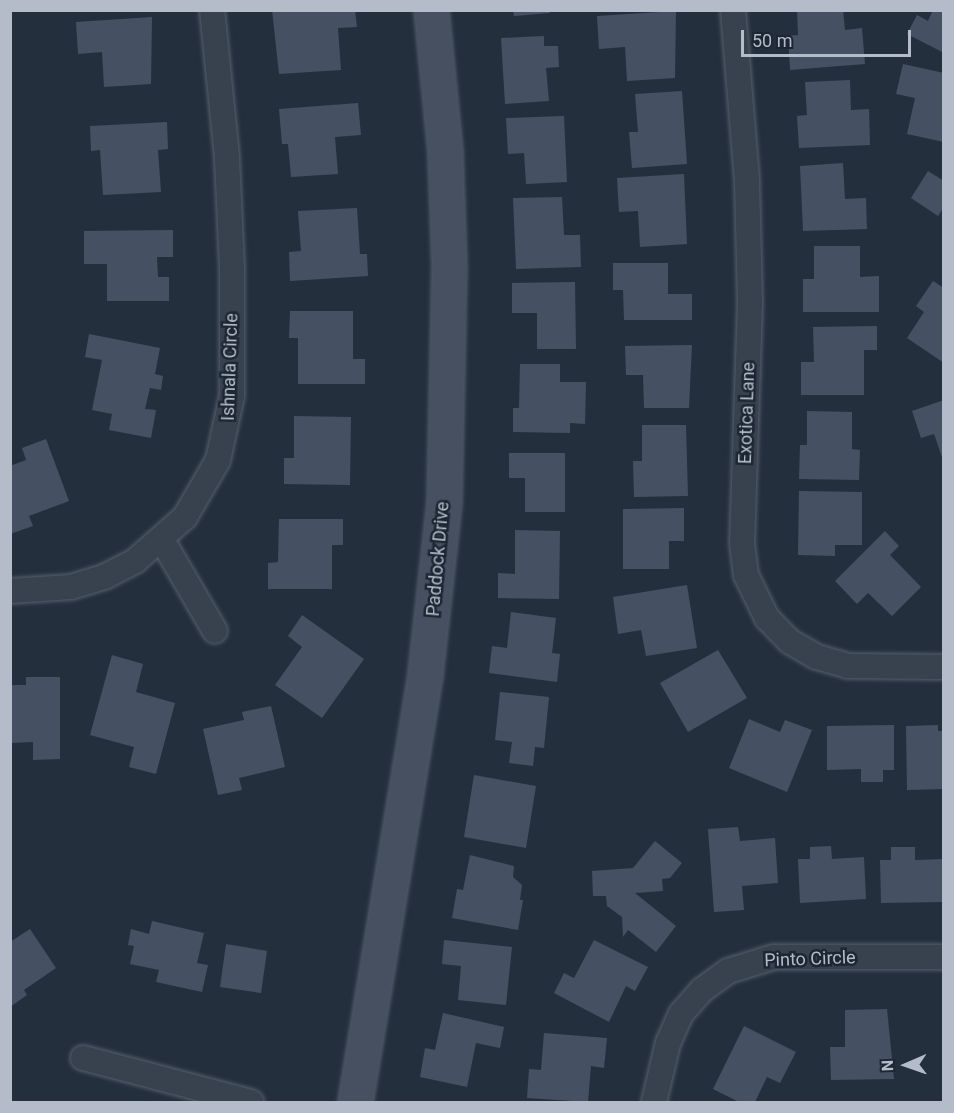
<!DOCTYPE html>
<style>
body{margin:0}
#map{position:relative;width:954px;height:1113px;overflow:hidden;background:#242f3e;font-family:Roboto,sans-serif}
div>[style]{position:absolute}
.building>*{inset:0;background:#455162}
.roads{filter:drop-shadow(0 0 2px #565f6c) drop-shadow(0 0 2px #565f6c)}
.street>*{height:24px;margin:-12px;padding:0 12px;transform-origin:12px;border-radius:12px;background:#38414e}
.secondary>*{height:33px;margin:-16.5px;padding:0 16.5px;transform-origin:16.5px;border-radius:16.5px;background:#465061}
span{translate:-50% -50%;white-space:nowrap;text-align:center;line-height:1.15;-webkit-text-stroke:5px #1d2633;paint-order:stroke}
.street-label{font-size:18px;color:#b4bcc9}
.frame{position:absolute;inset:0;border:12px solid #b4bcc9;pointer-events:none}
.north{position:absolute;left:876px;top:1035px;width:60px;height:60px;-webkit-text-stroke:4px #1d2633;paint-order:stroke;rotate:268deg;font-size:16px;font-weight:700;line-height:24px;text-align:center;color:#b4bcc9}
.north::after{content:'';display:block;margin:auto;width:21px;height:27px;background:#b4bcc9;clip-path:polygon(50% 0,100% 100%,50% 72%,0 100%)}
.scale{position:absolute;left:741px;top:30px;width:170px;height:27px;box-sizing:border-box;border:3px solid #b4bcc9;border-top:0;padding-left:8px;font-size:18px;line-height:21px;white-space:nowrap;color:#b4bcc9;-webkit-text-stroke:4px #1d2633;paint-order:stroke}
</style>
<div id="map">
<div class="building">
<i style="clip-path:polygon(272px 10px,355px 10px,357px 27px,338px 28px,341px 70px,279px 74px)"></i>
<i style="clip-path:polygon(513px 10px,549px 10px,550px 13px,514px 16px)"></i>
<i style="clip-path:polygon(797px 10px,843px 10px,845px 30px,862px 28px,865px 64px,790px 70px,788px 36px,798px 35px)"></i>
<i style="clip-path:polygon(933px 10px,944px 10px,944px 53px,907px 34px,917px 15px,928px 21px)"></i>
<i style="clip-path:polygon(676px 11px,675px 78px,627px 81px,625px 47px,599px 49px,597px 16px)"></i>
<i style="clip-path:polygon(152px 17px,151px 84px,104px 87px,102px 52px,78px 54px,76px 22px)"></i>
<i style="clip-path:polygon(544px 36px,544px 46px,558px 46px,559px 67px,546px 68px,549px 101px,505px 104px,501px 38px)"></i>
<i style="clip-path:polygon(903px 64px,944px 73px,944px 142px,907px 134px,915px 98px,896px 94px)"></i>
<i style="clip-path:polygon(850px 80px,851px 110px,869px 109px,870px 145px,799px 148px,797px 116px,807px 115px,805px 82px)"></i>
<i style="clip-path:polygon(682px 91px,687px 164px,632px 168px,629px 132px,638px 132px,635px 94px)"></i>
<i style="clip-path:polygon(358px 103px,361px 135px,335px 137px,338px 174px,291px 177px,288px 144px,282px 144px,279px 109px)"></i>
<i style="clip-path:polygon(564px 116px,567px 182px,526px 184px,524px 153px,508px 154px,506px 118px)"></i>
<i style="clip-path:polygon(167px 122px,168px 149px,158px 150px,161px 192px,103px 195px,100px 150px,91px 151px,90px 126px)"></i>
<i style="clip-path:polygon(843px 163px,845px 199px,866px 198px,867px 229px,803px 231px,800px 166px)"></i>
<i style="clip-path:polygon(928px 171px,944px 181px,944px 207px,938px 216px,911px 198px)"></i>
<i style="clip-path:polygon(684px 174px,687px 244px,640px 247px,638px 211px,619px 212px,617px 178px)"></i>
<i style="clip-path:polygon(562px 197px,564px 235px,580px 235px,581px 267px,516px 269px,513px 198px)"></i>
<i style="clip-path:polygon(357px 208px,360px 254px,367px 254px,368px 276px,290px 281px,289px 252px,301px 251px,298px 211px)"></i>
<i style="clip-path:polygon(173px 230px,173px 257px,157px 257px,158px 277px,169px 277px,169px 301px,107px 301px,107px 264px,84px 264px,84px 231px)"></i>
<i style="clip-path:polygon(814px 246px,860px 246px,860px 277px,879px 276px,879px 312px,803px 312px,803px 279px,814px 279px)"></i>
<i style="clip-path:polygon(613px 263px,668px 263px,668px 294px,692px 294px,692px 320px,624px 320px,623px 290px,613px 290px)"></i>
<i style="clip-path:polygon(933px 281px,944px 288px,944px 363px,907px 338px,924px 312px,916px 306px)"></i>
<i style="clip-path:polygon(575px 282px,576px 349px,537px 349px,537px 313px,512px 313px,512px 283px)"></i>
<i style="clip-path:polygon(290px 311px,353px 311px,353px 359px,365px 359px,365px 384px,298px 384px,298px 338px,289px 338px)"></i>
<i style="clip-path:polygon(877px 326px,877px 350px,864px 350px,864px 395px,801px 395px,801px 362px,814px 362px,813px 327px)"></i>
<i style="clip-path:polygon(89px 334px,160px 348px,155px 374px,163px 376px,161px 390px,150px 388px,145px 409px,156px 410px,151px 438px,109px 430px,112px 414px,92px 410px,102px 360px,85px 357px)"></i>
<i style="clip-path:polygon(692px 345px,689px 408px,644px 408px,643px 375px,626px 375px,625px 346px)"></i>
<i style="clip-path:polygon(520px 364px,560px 364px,560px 382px,586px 382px,585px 424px,570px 423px,570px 433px,513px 432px,513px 408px,519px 408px)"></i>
<i style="clip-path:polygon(944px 400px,944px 459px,943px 460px,934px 434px,921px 438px,912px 411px)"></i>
<i style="clip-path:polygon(807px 411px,852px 412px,852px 449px,860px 450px,859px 480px,799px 479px,800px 445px,807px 445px)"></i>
<i style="clip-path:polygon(294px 416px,351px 417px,350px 485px,284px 484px,284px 458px,294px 458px)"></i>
<i style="clip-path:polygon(642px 425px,686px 425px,688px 496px,634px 497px,633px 461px,642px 461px)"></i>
<i style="clip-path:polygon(46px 439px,69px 501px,29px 516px,33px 526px,10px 534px,10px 466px,26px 460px,22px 448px)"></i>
<i style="clip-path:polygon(509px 453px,565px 453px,565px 512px,525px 512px,525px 478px,509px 478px)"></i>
<i style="clip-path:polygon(799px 491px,862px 492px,862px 545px,835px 545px,835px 556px,798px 555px)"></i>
<i style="clip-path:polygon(684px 508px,684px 541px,669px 541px,669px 569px,623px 569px,623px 509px)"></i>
<i style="clip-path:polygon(279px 519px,343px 519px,343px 545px,332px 545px,332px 589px,268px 589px,268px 563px,278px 562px)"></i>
<i style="clip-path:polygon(515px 530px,560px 531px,559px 599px,498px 598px,498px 573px,515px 574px)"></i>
<i style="clip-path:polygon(885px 531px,899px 546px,890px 555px,921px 587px,892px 616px,868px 593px,857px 604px,835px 581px)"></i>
<i style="clip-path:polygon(687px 585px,697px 648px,646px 656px,641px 630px,618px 634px,613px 597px)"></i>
<i style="clip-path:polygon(511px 612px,556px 618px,552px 653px,560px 654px,557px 682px,489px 673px,492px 646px,507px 648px)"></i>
<i style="clip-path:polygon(302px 615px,364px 659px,322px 718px,275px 685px,302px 647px,288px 636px)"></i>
<i style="clip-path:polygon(718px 650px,747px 698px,688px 732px,660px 683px)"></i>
<i style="clip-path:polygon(112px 655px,143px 664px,136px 692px,175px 703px,156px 774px,129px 767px,134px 747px,90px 735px)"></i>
<i style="clip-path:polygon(26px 677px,60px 677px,60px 759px,33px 760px,33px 742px,10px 743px,10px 685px,26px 685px)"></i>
<i style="clip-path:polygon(500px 692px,549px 697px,544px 748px,535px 747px,533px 766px,509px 763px,512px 742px,495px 740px)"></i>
<i style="clip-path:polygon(271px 706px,285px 767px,239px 778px,242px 790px,218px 795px,203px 729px,244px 720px,242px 712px)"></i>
<i style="clip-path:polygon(749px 719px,780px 732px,785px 720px,812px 730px,787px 792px,729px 768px)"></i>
<i style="clip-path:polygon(894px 725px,894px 770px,883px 770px,883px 782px,861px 782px,861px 769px,827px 770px,827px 726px)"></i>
<i style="clip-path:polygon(938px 725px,938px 731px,944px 731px,943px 789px,907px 790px,906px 726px)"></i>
<i style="clip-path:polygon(474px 775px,536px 786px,526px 848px,464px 837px)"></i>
<i style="clip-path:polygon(738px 827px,740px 841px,775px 838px,778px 883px,742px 886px,744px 910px,714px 912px,708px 829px)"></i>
<i style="clip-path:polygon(655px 841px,682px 863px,670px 878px,662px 879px,663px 891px,635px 893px,676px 926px,656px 952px,628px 930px,623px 937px,622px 917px,607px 906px,606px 896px,593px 896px,592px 871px,633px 868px)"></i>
<i style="clip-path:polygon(831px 846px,832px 859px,864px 857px,866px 899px,800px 903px,798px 859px,810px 859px,810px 847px)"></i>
<i style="clip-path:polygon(891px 847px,915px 847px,915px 860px,944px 859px,944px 902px,881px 903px,880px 860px,891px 860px)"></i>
<i style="clip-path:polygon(470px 855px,514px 866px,513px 877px,522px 885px,520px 900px,523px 900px,518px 930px,452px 918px,457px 889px,463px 890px)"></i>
<i style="clip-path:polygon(152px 921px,204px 933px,197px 963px,208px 965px,202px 992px,156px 982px,159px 970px,130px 964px,134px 946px,128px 945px,131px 929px,149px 934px)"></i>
<i style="clip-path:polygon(30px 929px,56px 968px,24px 990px,27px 995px,10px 1007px,10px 942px)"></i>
<i style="clip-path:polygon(444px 940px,512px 947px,506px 1005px,458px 1000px,461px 966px,442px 964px)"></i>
<i style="clip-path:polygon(594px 940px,648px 967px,635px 991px,626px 986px,609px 1022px,554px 993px,564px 973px,574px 978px)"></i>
<i style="clip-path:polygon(226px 944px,267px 951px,261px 993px,220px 987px)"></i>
<i style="clip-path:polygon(887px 1009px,894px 1079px,831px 1080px,830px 1047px,845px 1047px,845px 1010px)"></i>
<i style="clip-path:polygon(443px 1013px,504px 1027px,500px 1048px,476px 1043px,467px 1087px,420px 1077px,425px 1048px,435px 1050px)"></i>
<i style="clip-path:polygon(744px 1026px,796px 1052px,780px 1083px,767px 1077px,755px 1102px,739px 1102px,713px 1089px)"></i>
<i style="clip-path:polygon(544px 1033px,607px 1038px,604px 1068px,591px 1066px,588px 1102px,527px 1098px,529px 1069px,541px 1070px)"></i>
</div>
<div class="roads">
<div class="street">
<i style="left:733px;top:10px;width:172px;rotate:85.3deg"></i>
<i style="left:747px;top:181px;width:122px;rotate:88.6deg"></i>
<i style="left:750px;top:303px;width:240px;rotate:91.9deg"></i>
<i style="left:742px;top:543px;width:32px;rotate:83deg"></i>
<i style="left:746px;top:575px;width:48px;rotate:64deg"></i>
<i style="left:767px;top:618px;width:32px;rotate:46deg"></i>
<i style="left:789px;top:641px;width:32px;rotate:30deg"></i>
<i style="left:817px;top:657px;width:32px;rotate:16deg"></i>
<i style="left:848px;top:666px;width:96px;rotate:0.6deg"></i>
<i style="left:162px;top:540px;width:105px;rotate:59.8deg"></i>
<i style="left:10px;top:591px;width:61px;rotate:-3.8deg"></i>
<i style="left:71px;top:587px;width:37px;rotate:-17deg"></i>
<i style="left:106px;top:576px;width:33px;rotate:-27deg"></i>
<i style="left:135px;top:561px;width:67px;rotate:-41.3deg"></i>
<i style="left:185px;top:517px;width:66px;rotate:-59.9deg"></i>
<i style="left:218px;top:460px;width:66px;rotate:-77.8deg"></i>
<i style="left:232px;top:395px;width:127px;rotate:-90deg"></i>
<i style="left:232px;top:268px;width:111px;rotate:-92.6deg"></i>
<i style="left:227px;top:157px;width:148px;rotate:-95.8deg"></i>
<i style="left:83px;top:1058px;width:174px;rotate:14.7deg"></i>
<i style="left:654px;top:1102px;width:61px;rotate:-76.7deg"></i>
<i style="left:668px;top:1043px;width:32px;rotate:-66deg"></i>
<i style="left:681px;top:1014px;width:32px;rotate:-49deg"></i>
<i style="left:702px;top:990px;width:32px;rotate:-36deg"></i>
<i style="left:728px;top:971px;width:48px;rotate:-16.9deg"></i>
<i style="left:774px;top:957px;width:170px"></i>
</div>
<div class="secondary">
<i style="left:355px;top:1102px;width:434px;rotate:-80.7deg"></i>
<i style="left:425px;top:674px;width:174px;rotate:-83.7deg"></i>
<i style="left:444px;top:501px;width:233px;rotate:-88.8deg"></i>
<i style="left:449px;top:268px;width:116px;rotate:-92deg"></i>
<i style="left:445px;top:152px;width:143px;rotate:-95.6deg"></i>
</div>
</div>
<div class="street-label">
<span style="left:230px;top:367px;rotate:-88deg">Ishnala Circle</span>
<span style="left:747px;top:413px;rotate:-88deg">Exotica Lane</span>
<span style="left:438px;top:559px;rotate:-85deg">Paddock Drive</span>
<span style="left:810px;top:959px;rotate:-2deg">Pinto Circle</span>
</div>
<div class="frame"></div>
<div class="north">N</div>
<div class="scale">50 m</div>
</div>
